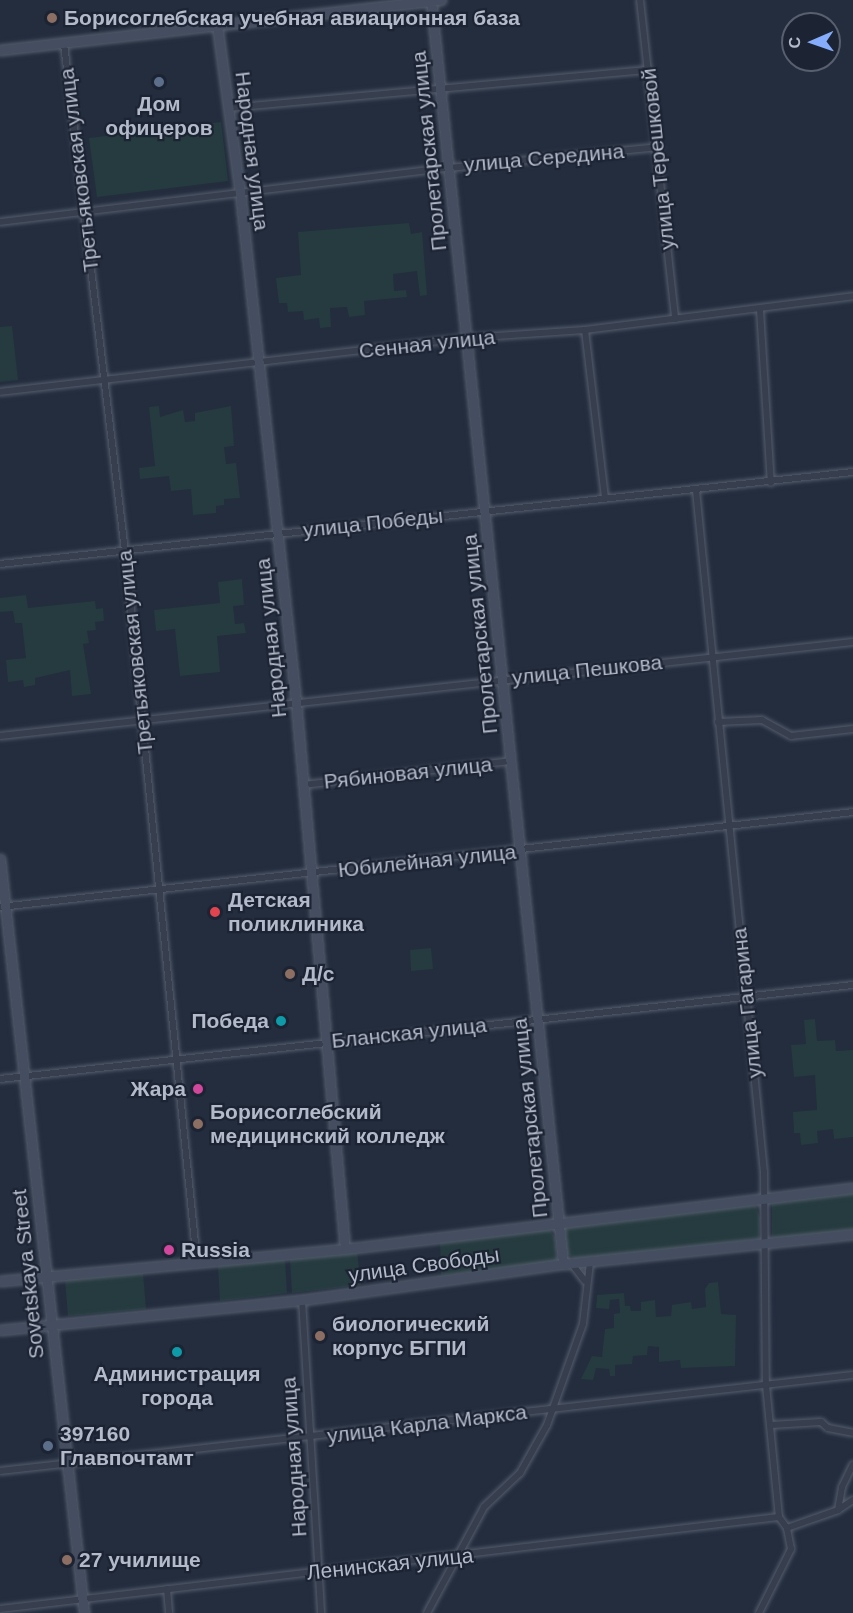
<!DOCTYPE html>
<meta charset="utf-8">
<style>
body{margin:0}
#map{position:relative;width:853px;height:1613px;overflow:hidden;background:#232d3e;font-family:Arial,sans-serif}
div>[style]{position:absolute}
.green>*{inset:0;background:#253b3f}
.roads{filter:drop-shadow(0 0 2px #555d6c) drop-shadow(0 0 2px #555d6c)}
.street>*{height:6px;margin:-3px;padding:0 3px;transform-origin:3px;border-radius:3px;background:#373f4e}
.secondary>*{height:9px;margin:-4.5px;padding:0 4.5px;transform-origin:4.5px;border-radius:4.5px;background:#454e61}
.dots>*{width:16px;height:16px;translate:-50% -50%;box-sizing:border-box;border:3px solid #1c2433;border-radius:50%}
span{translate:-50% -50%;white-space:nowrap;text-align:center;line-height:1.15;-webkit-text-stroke:4.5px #1c2433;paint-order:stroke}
.poi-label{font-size:21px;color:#b3bac9;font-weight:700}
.left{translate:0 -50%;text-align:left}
.right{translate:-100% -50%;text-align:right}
.street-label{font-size:21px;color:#b3bac9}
.north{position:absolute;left:781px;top:12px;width:60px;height:60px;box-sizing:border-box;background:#1c2433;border:2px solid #58606f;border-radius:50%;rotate:268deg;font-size:16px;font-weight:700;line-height:24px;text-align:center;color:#b3bac9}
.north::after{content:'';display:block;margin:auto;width:21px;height:27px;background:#85adfc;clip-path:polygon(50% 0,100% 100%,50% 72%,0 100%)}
</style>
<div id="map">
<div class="green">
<i style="clip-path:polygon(221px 122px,228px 181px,97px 197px,89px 138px)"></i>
<i style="clip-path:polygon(409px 223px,411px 234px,422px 232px,427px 295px,420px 296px,417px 271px,393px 274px,394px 291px,406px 290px,407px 297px,364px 301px,365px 315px,349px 317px,347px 307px,330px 308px,331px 327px,320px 328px,319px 318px,304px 320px,303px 311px,288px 312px,287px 303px,279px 303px,276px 278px,301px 275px,298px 232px)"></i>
<i style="clip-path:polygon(12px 326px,18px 380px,0 382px,0 327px)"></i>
<i style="clip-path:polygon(159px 406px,160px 417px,183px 410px,185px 422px,195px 421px,195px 413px,231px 406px,234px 446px,224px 447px,226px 464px,236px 463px,240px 498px,224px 499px,224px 505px,216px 506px,216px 513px,193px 515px,191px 489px,171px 491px,169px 476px,140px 479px,139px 468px,155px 466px,149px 407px)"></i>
<i style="clip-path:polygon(242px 579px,244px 605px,233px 606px,235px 624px,244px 623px,246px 633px,217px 636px,220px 672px,180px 676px,175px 629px,156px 631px,154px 610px,220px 603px,218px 582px)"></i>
<i style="clip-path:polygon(26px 595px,28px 608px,95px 601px,96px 609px,103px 608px,104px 621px,95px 622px,96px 630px,87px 631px,89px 643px,83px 644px,91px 694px,72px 696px,70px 670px,35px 678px,35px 685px,24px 687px,23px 680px,8px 682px,6px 660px,26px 658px,22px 623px,15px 623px,13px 611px,0 612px,0 598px)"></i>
<i style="clip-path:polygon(431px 948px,433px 969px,411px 971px,410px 950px)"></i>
<i style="clip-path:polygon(815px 1019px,817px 1041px,835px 1040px,836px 1051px,853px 1050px,853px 1137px,834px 1139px,833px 1129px,817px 1131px,818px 1143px,801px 1145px,800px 1133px,794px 1133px,793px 1112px,817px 1110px,815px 1075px,794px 1077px,791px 1045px,806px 1044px,804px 1020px)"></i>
<i style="clip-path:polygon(853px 1192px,853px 1229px,772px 1240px,772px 1203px)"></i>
<i style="clip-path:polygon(739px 1206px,756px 1206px,760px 1219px,759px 1239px,577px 1260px,567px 1254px,565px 1229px,574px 1225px)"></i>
<i style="clip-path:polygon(549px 1228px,555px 1238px,557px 1259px,553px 1262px,441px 1275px,440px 1241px)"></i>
<i style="clip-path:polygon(357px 1252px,361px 1285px,292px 1293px,290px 1259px)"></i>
<i style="clip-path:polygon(285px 1259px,287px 1293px,220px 1301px,218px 1266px)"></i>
<i style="clip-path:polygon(143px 1273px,146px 1309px,68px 1316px,65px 1280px)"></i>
<i style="clip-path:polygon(718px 1282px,721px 1314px,736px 1315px,735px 1366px,681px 1368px,680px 1360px,659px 1362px,659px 1347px,648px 1346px,647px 1355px,633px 1356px,632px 1364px,615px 1365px,615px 1376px,610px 1376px,609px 1369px,596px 1368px,593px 1380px,581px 1379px,592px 1356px,602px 1357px,605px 1329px,614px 1328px,614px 1314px,620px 1313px,619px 1299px,610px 1300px,609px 1309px,596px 1308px,597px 1295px,624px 1293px,625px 1306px,630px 1306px,631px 1311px,641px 1311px,641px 1302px,655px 1300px,656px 1317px,671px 1316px,672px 1305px,691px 1302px,692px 1309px,706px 1307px,705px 1289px,709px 1283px)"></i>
</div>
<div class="roads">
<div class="street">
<i style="left:640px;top:0;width:321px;rotate:83.7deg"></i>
<i style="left:64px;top:44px;width:511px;rotate:83.14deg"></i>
<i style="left:125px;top:551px;width:715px;rotate:84.22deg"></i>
<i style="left:229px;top:108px;width:422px;rotate:-5.2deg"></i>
<i style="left:0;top:222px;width:452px;rotate:-6.9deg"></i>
<i style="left:449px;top:168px;width:211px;rotate:-5.7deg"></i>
<i style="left:760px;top:310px;width:173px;rotate:86.4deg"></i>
<i style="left:585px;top:330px;width:169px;rotate:83.2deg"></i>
<i style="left:0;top:392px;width:470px;rotate:-6.6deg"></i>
<i style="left:467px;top:338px;width:118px;rotate:-3.9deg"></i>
<i style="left:585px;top:330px;width:270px;rotate:-7.2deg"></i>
<i style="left:696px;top:490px;width:686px;rotate:84.31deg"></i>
<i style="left:764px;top:1173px;width:212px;rotate:89.5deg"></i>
<i style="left:766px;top:1385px;width:133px;rotate:84.4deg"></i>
<i style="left:0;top:564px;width:858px;rotate:-6.16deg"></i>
<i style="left:718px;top:722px;width:44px;rotate:-2.6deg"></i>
<i style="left:762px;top:720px;width:33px;rotate:29deg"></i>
<i style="left:791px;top:736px;width:62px;rotate:-6.4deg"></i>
<i style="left:0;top:736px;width:858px;rotate:-6.29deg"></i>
<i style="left:304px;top:785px;width:209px;rotate:-6.6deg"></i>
<i style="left:0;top:907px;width:858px;rotate:-6.35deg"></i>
<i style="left:0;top:1079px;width:858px;rotate:-6.29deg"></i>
<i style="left:572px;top:1264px;width:21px;rotate:53deg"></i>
<i style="left:302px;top:1300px;width:314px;rotate:86.5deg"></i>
<i style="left:771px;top:1425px;width:50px;rotate:-3.4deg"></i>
<i style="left:821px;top:1422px;width:9px;rotate:41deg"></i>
<i style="left:828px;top:1428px;width:25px;rotate:11deg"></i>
<i style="left:0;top:1471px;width:858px;rotate:-6.42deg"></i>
<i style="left:838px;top:1510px;width:18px;rotate:-34deg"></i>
<i style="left:787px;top:1528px;width:54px;rotate:-19.4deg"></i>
<i style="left:838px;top:1510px;width:23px;rotate:-80deg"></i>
<i style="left:842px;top:1487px;width:25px;rotate:-64deg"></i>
<i style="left:167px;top:1589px;width:24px;rotate:85deg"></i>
<i style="left:0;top:1609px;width:784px;rotate:-6.74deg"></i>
<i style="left:427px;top:1613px;width:120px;rotate:-61.7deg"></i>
<i style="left:484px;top:1507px;width:50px;rotate:-43.4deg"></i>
<i style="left:520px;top:1473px;width:55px;rotate:-60.6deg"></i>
<i style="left:547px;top:1425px;width:107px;rotate:-70.4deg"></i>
<i style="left:583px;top:1324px;width:61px;rotate:-83.5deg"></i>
<i style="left:759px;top:1613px;width:72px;rotate:-63.4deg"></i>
<i style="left:791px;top:1549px;width:21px;rotate:-101deg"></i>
<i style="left:787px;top:1528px;width:14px;rotate:-126deg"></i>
</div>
<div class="secondary">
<i style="left:431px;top:1px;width:1270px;rotate:84.03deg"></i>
<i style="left:217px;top:25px;width:169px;rotate:82.2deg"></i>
<i style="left:240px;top:192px;width:513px;rotate:83.73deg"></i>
<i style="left:296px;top:702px;width:549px;rotate:84.88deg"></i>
<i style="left:0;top:50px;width:444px;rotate:-6.5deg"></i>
<i style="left:0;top:859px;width:759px;rotate:83.64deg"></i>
<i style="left:0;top:1281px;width:346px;rotate:-5.3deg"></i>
<i style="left:345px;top:1249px;width:512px;rotate:-6.85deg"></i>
<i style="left:0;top:1330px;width:303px;rotate:-5.7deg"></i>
<i style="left:302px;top:1300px;width:263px;rotate:-7.9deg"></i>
<i style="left:563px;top:1264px;width:292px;rotate:-5.9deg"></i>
</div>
</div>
<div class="dots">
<i style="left:52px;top:18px;background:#8d6e63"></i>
<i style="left:159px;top:82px;background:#5c6f8a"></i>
<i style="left:215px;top:912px;background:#e0444e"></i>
<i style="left:290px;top:974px;background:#8d6e63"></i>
<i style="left:281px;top:1021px;background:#0f9aa8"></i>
<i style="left:198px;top:1089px;background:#d1479c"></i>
<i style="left:198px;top:1124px;background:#8d6e63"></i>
<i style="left:169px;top:1250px;background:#d1479c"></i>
<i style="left:320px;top:1336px;background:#8d6e63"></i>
<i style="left:177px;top:1352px;background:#0f9aa8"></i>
<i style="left:48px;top:1446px;background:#5c6f8a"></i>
<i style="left:67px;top:1560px;background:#8d6e63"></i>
</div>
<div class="poi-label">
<span class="left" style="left:64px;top:18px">Борисоглебская учебная авиационная база</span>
<span style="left:159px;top:116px">Дом<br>офицеров</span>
<span class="left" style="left:228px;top:912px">Детская<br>поликлиника</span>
<span class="left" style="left:302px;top:974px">Д/с</span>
<span class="right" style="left:269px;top:1021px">Победа</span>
<span class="right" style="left:186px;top:1089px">Жара</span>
<span class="left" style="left:210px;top:1124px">Борисоглебский<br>медицинский колледж</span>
<span class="left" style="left:181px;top:1250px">Russia</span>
<span class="left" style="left:332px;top:1336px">биологический<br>корпус БГПИ</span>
<span style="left:177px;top:1386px">Администрация<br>города</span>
<span class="left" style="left:60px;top:1446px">397160<br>Главпочтамт</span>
<span class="left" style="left:79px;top:1560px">27 училище</span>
</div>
<div class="street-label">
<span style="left:252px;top:151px;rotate:83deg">Народная улица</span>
<span style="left:429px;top:151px;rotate:-96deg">Пролетарская улица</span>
<span style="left:544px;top:158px;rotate:-5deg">улица Середина</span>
<span style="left:658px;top:159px;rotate:-96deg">улица Терешковой</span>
<span style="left:79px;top:170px;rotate:-97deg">Третьяковская улица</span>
<span style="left:427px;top:344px;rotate:-6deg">Сенная улица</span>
<span style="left:373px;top:523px;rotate:-6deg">улица Победы</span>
<span style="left:480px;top:634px;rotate:-96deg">Пролетарская улица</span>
<span style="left:271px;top:638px;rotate:-96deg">Народная улица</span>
<span style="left:135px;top:652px;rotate:-96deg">Третьяковская улица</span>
<span style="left:587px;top:670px;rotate:-6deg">улица Пешкова</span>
<span style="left:408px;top:773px;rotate:-6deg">Рябиновая улица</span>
<span style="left:427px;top:861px;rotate:-6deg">Юбилейная улица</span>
<span style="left:747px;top:1003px;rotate:-96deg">улица Гагарина</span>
<span style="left:409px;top:1033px;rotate:-6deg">Бланская улица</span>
<span style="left:530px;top:1118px;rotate:-96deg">Пролетарская улица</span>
<span style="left:424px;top:1265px;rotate:-8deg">улица Свободы</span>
<span style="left:28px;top:1274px;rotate:-96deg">Sovetskaya Street</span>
<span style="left:427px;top:1424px;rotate:-7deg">улица Карла Маркса</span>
<span style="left:294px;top:1457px;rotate:-94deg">Народная улица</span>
<span style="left:390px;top:1564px;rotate:-6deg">Ленинская улица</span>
</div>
<div class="north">С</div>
</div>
